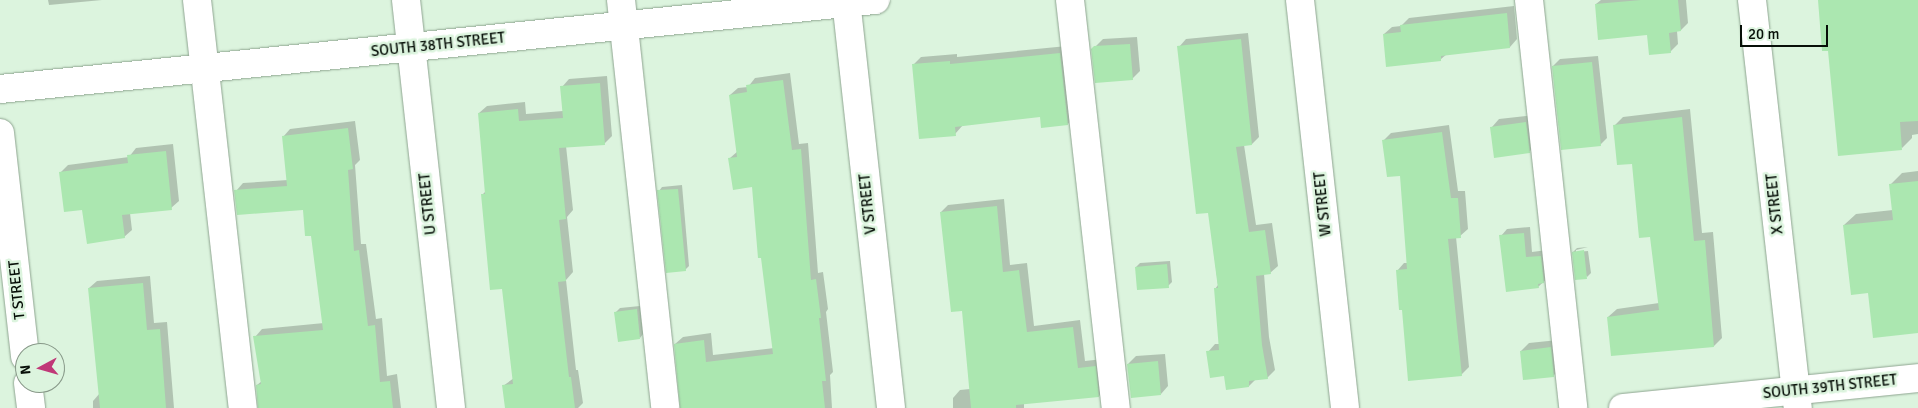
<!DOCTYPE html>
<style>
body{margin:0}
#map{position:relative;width:1918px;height:408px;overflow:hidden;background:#dcf4de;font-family:Signika,sans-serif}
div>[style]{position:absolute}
.shadow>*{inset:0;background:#0003}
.building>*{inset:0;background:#abe7b0}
.roads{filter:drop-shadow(0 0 1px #8ea490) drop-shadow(0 0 1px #8ea490)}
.minor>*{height:28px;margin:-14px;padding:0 14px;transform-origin:14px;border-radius:14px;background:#fff}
span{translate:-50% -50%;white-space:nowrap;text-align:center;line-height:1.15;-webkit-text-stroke:5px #dcf4de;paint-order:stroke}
.street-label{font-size:15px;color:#070f08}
.north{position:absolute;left:15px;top:343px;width:50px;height:50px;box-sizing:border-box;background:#dcf4de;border:1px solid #879888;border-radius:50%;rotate:264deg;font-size:14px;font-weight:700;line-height:20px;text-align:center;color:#070f08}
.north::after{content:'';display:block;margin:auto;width:18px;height:22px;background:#c03877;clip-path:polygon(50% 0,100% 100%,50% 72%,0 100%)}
.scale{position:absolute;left:1740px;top:25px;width:88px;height:22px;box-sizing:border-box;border:2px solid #070f08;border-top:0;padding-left:6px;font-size:15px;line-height:18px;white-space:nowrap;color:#070f08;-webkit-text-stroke:4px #dcf4de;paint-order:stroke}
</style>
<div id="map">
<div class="shadow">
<i style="clip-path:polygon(48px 0,102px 0,49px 5px)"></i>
<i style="clip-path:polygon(1601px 0,1686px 0,1688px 23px,1681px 30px,1677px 31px,1678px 44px,1670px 52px,1648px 34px,1596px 4px)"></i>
<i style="clip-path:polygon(1820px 0,1918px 0,1918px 134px,1912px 135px,1912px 138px,1902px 148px,1829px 49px)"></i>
<i style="clip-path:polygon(1514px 6px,1517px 39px,1510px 47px,1447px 54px,1441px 59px,1384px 34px,1392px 27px,1401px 26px,1409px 18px)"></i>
<i style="clip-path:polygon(1248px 33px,1259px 137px,1252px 144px,1244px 145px,1256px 225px,1272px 223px,1278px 266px,1270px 273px,1264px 274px,1269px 337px,1275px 370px,1267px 378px,1256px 379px,1249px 386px,1225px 374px,1208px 352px,1215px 344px,1220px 344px,1215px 289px,1218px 285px,1209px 211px,1179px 47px,1186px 39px)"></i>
<i style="clip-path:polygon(1137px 37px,1140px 71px,1132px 79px,1093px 49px,1103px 39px)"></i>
<i style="clip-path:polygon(1067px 46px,1075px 116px,1068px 124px,1041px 116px,963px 125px,955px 134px,914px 64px,921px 57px,957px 54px,957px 57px)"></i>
<i style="clip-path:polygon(1598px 56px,1607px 138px,1600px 145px,1553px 66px,1560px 59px)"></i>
<i style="clip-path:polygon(790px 73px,799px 144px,808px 143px,818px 273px,823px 272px,828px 309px,826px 312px,833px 372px,830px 375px,832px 408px,681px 408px,675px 344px,683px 337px,711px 333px,713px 355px,774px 348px,753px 186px,730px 158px,738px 151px,730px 95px,738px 88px,748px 87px,755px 78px)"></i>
<i style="clip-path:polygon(607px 76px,612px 136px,604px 144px,566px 146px,573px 210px,567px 217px,573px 272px,566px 280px,576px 370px,578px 370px,583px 403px,578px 408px,506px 408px,503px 386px,514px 378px,503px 287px,482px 195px,486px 191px,479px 113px,487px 106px,525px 102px,526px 114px,563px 111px,562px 87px,569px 79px)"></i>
<i style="clip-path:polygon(1690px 109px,1702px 233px,1713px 232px,1722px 338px,1714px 346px,1608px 317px,1617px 309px,1659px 303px,1651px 236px,1633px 162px,1614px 126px,1623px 117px)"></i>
<i style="clip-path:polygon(1534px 115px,1537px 144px,1529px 152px,1492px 127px,1499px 119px)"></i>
<i style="clip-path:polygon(355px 121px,360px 160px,355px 165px,361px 244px,366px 244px,376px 319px,382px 318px,387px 376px,397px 374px,401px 408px,258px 408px,257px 385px,262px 381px,255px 337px,262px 329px,324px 323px,312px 235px,304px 208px,236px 191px,243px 183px,288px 180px,283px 137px,290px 129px)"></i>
<i style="clip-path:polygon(1449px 125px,1458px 191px,1465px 191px,1468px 229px,1460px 236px,1456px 237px,1469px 367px,1461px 375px,1404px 309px,1397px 271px,1404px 263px,1408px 263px,1401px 174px,1383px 141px,1391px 133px)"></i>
<i style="clip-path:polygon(173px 144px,179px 201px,171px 208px,130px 213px,132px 230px,124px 237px,83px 208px,60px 173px,68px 165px,129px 157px,136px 148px)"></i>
<i style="clip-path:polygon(1918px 171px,1918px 332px,1869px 292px,1844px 225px,1856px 214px,1893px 210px,1890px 185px,1902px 173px)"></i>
<i style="clip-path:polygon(682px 185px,689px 266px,685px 270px,659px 191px,662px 187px)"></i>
<i style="clip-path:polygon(1004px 199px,1010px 265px,1027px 263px,1034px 326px,1080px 320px,1085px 361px,1103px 359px,1106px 389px,1099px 396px,1024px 403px,1024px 408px,953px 408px,953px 398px,960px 390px,970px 389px,963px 310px,941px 212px,948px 205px)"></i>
<i style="clip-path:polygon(1530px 227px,1532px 252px,1547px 250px,1550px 276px,1538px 287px,1501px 236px,1507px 229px)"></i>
<i style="clip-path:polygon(1588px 247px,1576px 250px,1576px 252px,1588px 251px,1591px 273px,1587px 277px,1573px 252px,1577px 248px)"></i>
<i style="clip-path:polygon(1170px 261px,1172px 282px,1168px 286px,1136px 267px,1140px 263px)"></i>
<i style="clip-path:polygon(150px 276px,154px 323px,167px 322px,174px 408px,93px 408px,93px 401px,100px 393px,89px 288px,97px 281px)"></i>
<i style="clip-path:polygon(640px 306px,643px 334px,640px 338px,616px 312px,620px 308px)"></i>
<i style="clip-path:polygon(1558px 340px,1561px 368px,1553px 376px,1521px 351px,1529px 343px)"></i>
<i style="clip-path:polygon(1165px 354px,1168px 386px,1161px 394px,1128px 364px,1136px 356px)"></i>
</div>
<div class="building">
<i style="clip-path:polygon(1641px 0,1678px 0,1681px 31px,1669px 33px,1671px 53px,1649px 55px,1647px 35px,1598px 40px,1595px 4px)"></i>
<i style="clip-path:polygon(1818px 0,1918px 0,1918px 121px,1900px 122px,1902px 150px,1838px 156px,1828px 51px,1822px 51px)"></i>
<i style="clip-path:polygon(1507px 13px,1510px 48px,1441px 56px,1441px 61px,1386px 67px,1383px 34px,1401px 32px,1400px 25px)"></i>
<i style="clip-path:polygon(1241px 39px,1252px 145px,1236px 147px,1249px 232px,1265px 230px,1271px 274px,1256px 276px,1262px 345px,1268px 379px,1249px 381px,1249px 387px,1226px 390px,1224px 376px,1210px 378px,1206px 351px,1219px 350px,1214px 288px,1218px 288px,1208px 213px,1196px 214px,1177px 46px)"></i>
<i style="clip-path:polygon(1130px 44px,1133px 80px,1095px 83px,1091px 49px,1094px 46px)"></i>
<i style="clip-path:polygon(1060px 53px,1068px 125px,1041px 128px,1040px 117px,955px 127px,956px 136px,919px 139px,912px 64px,950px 61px,950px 64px)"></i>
<i style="clip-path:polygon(1592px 62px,1601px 146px,1561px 150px,1552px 66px)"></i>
<i style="clip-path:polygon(783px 80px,792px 150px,801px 149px,811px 280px,816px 279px,821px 318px,819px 318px,826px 381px,822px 381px,825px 408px,680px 408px,674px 344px,704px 340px,706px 362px,773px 354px,761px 258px,758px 258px,752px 187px,733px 190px,728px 158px,737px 157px,729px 95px,747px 92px,746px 85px)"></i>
<i style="clip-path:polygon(600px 83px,605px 145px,559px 148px,566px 219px,559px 220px,566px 281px,558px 282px,569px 377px,571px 377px,575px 408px,505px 408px,502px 385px,513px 384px,502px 289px,490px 290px,481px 194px,485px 194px,478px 113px,518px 109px,519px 121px,563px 118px,560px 86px)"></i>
<i style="clip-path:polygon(1682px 117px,1694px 241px,1705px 240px,1714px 347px,1611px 356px,1607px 317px,1659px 310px,1650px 237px,1639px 238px,1632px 164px,1617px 165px,1613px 125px)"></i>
<i style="clip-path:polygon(1526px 122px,1530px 153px,1494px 158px,1490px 127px)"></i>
<i style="clip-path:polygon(348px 128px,353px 169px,348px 170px,354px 251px,359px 250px,368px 326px,375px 325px,380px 382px,390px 381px,393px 408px,258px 408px,256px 385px,261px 384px,253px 336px,323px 330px,311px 236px,305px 236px,303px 210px,237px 215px,234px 190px,287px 186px,282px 136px)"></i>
<i style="clip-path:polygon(1442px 132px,1451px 198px,1458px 198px,1461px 238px,1448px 239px,1462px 376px,1408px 381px,1402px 310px,1399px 310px,1396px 270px,1407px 269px,1400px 176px,1387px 177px,1382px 140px)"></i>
<i style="clip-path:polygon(166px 151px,172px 210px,122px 215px,125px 238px,87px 244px,82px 210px,64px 212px,59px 172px,128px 163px,127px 155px)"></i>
<i style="clip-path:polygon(1918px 181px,1918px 333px,1873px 338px,1868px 293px,1851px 295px,1843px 225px,1893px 220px,1889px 184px)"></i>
<i style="clip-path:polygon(678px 189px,686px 271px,666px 273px,657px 190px)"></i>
<i style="clip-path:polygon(997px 206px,1003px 272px,1019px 270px,1027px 332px,1073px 327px,1078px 368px,1096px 366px,1099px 397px,1016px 405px,1016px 408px,971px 408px,962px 311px,951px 312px,940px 212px)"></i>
<i style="clip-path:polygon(1524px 233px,1526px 257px,1541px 256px,1544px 283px,1538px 284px,1539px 288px,1506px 292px,1499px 235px)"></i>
<i style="clip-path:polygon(1584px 250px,1587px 279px,1575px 280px,1572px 252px)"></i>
<i style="clip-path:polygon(1167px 264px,1169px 288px,1137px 290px,1135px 267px)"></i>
<i style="clip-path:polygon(143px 283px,147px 330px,160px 329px,166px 408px,100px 408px,88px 288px)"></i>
<i style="clip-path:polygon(637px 309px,640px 339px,618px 342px,614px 312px)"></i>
<i style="clip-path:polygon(1551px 347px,1554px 377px,1523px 380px,1520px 351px)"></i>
<i style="clip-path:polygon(1158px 361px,1161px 395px,1131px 398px,1127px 364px)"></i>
</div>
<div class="roads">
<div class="minor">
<i style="left:197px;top:0;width:411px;rotate:83.6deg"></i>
<i style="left:406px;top:0;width:410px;rotate:83.7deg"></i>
<i style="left:621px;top:0;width:410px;rotate:83.8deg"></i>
<i style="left:846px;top:0;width:410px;rotate:83.7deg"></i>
<i style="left:1070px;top:0;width:411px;rotate:83.6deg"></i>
<i style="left:1300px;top:0;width:410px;rotate:83.7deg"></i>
<i style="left:1529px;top:0;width:410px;rotate:83.8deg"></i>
<i style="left:1752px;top:0;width:411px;rotate:83.6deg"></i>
<i style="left:0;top:89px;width:880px;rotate:-5.81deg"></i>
<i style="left:0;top:133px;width:225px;rotate:83.6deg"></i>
<i style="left:28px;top:383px;width:25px;rotate:83deg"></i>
<i style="left:1623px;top:408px;width:297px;rotate:-5.8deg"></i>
</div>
</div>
<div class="street-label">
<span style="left:438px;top:45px;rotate:-6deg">SOUTH 38TH STREET</span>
<span style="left:428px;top:204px;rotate:-96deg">U STREET</span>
<span style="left:868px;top:204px;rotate:-96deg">V STREET</span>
<span style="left:1323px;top:204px;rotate:-96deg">W STREET</span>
<span style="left:1775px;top:204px;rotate:-96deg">X STREET</span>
<span style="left:17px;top:290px;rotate:-96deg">T STREET</span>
<span style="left:1830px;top:387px;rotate:-6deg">SOUTH 39TH STREET</span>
</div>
<div class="north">N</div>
<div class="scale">20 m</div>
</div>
